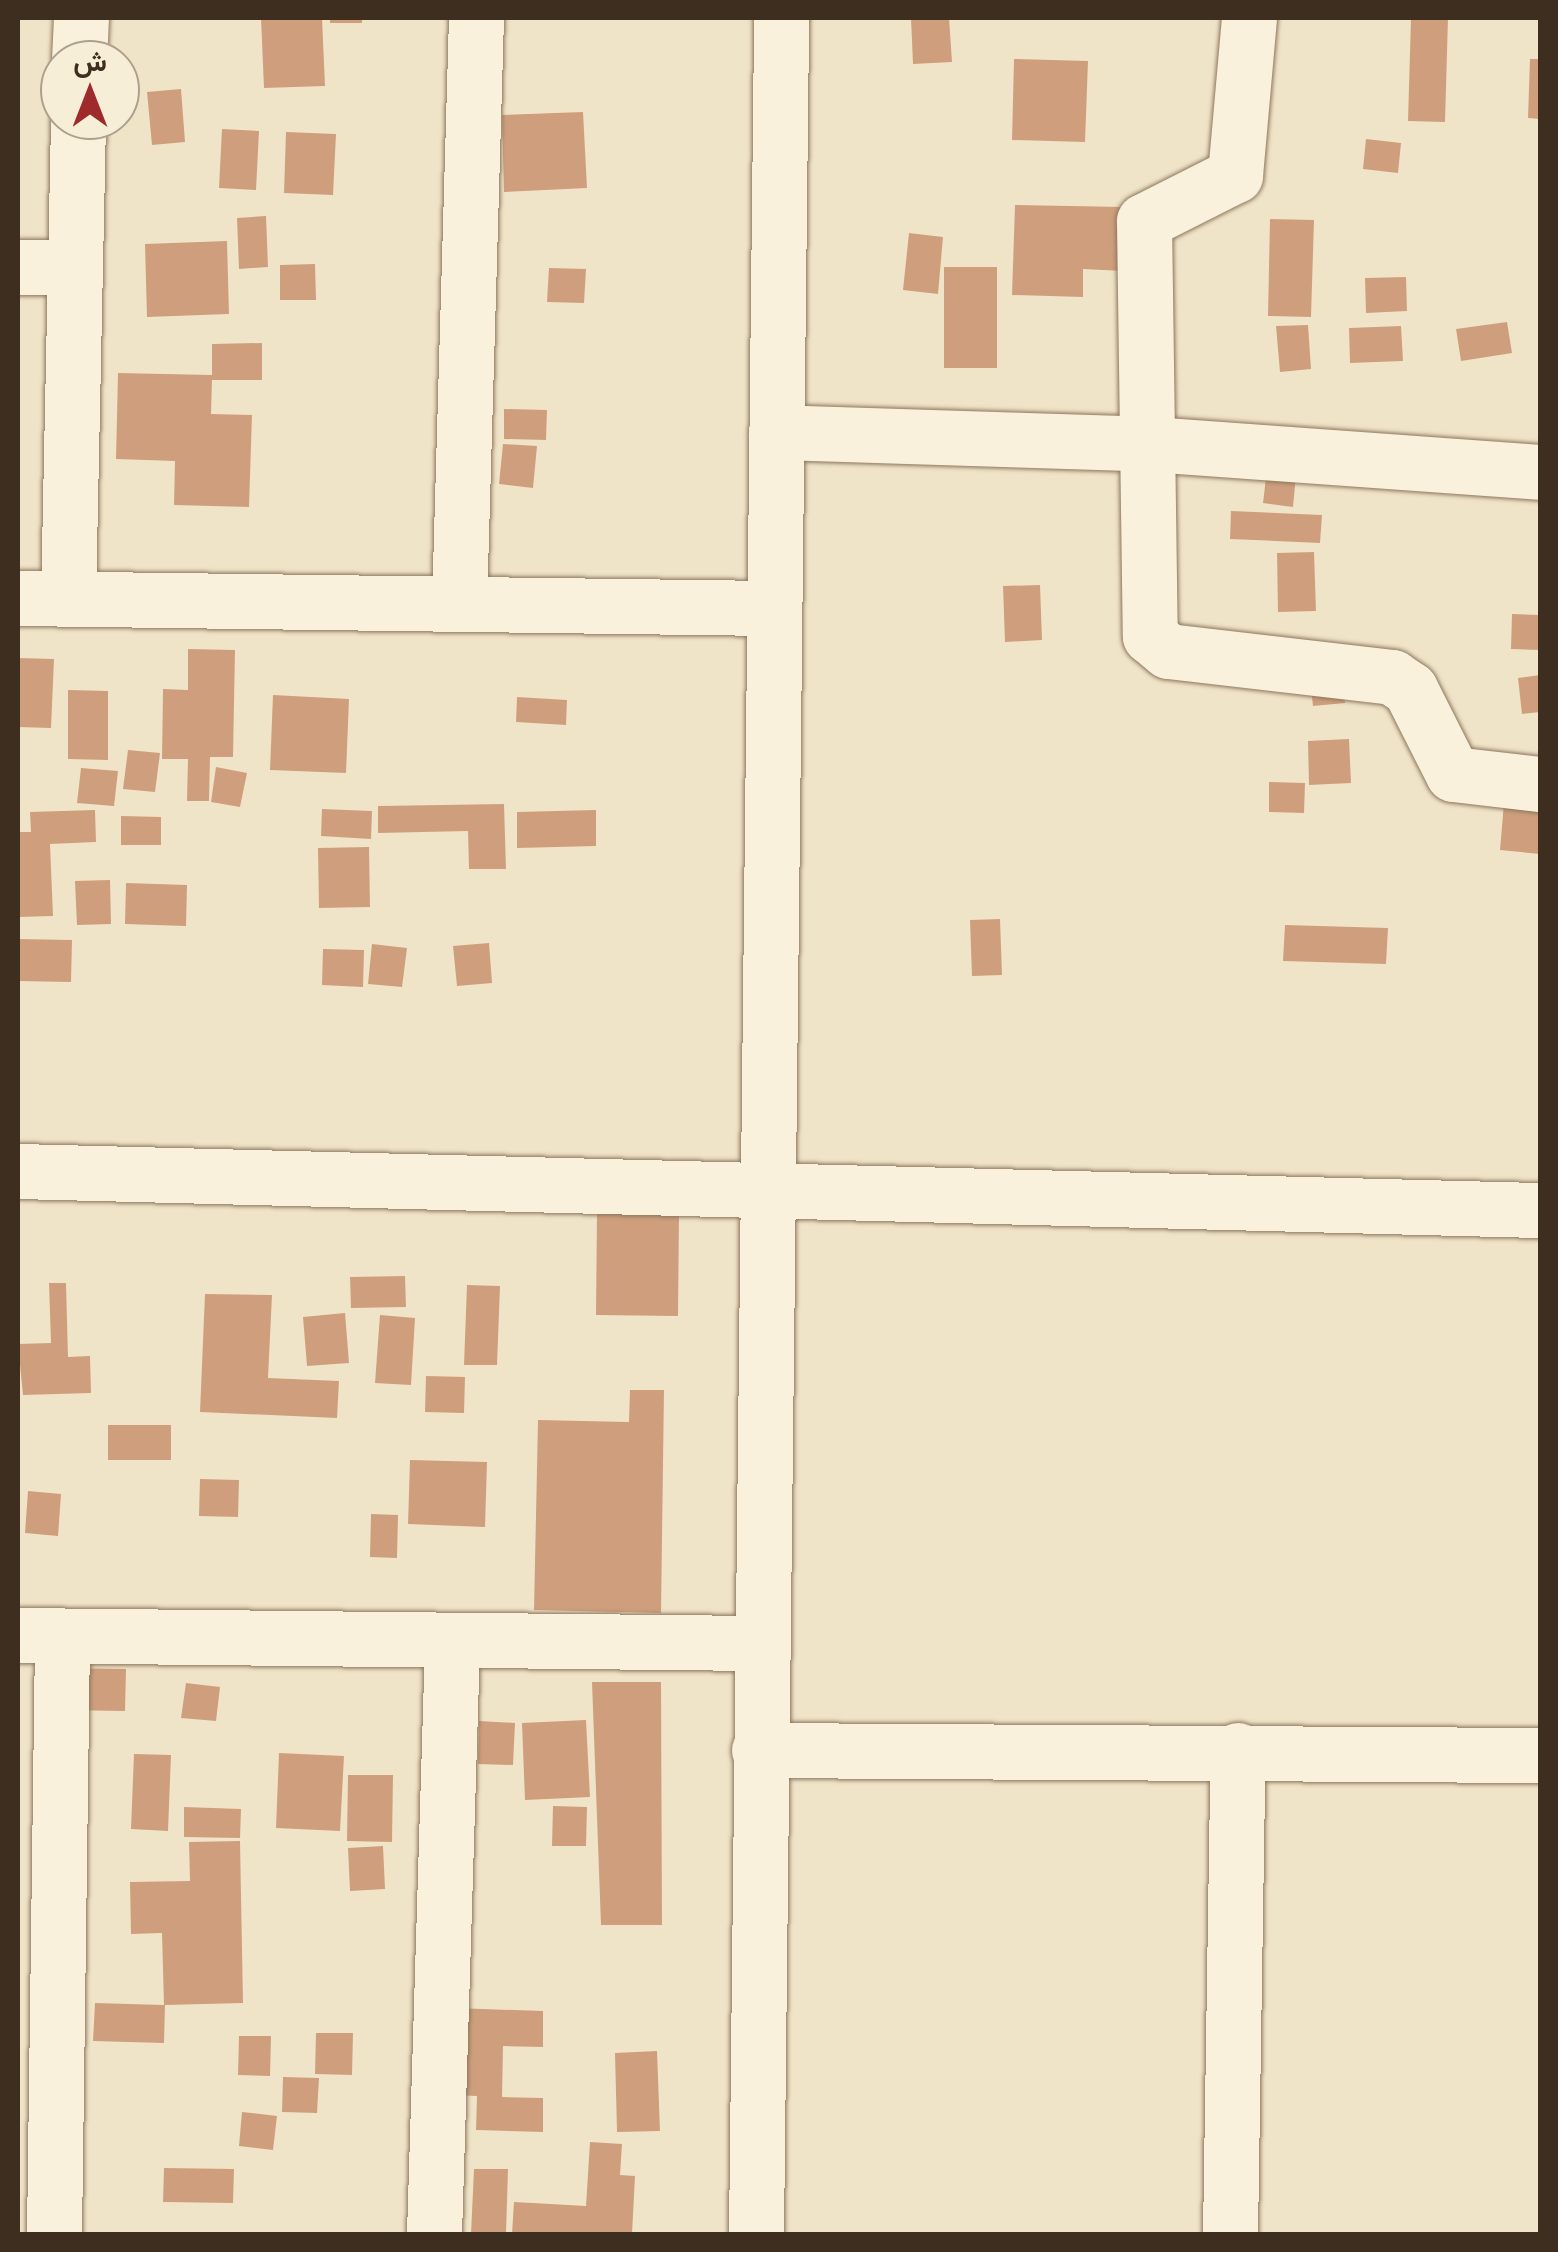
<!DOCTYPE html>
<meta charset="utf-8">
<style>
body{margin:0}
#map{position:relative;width:1558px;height:2252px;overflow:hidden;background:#f0e4c8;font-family:"Crimson Pro",Vazirmatn,serif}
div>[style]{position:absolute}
.building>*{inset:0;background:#cf9f7d}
.roads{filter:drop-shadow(0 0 2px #8d765c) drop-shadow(0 0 2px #8d765c)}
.street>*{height:55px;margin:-27.5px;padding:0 27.5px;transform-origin:27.5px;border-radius:27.5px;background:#faf1dc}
.secondary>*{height:55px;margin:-27.5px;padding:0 27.5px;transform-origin:27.5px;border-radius:27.5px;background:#faf1dc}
span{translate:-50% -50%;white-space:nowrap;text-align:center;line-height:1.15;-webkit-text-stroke:9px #f7eed8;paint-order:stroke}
.frame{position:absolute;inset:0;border:20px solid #3d2e20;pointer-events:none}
.north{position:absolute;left:40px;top:40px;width:100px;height:100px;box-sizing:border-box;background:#f7eed8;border:2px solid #ada18e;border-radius:50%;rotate:0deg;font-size:28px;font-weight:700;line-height:40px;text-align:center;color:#3d2e20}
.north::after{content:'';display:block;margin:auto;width:35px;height:45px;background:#9e2a2b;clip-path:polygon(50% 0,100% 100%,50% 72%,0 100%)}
</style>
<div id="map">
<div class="building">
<i style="clip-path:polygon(261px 18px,322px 18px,325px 86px,264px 88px)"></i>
<i style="clip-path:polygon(330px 18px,362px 18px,362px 23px,330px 23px)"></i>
<i style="clip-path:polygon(911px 18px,949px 18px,952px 62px,913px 64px)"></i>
<i style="clip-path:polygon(1411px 18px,1448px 18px,1445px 122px,1408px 121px)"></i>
<i style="clip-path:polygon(1014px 59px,1088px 61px,1085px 142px,1012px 140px)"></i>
<i style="clip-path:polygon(1530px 59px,1540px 59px,1540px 119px,1528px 118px)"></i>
<i style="clip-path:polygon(181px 89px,185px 142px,152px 145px,147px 92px)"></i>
<i style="clip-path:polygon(583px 112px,587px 188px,504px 192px,502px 115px)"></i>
<i style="clip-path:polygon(222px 129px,259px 131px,256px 190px,219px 188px)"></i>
<i style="clip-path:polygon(286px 132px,336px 134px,333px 195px,284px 193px)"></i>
<i style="clip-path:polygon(1366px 139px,1401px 143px,1398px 173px,1363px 169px)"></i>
<i style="clip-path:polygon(1015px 205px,1124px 207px,1123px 271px,1083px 269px,1083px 297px,1012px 295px)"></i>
<i style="clip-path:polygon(266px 216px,268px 267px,239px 269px,237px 218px)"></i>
<i style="clip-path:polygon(1270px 219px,1314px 220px,1311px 317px,1268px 316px)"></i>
<i style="clip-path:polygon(909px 233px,943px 237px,938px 294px,903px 290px)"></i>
<i style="clip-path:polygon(227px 241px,229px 314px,147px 317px,145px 244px)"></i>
<i style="clip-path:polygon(315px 264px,316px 300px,280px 300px,280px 265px)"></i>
<i style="clip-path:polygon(944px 267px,997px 267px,997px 368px,944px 368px)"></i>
<i style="clip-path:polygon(549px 268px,586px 269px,584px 303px,547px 302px)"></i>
<i style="clip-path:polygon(1406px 277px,1407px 311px,1366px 313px,1365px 278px)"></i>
<i style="clip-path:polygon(1507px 322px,1512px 353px,1461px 361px,1456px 329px)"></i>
<i style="clip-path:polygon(1308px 325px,1311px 369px,1280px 372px,1276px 326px)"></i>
<i style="clip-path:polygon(1401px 326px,1403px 361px,1350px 363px,1349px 328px)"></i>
<i style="clip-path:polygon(262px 343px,262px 380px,212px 380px,211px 414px,252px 415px,249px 507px,174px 505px,175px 461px,116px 459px,118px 373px,212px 375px,212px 344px)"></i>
<i style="clip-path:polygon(504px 409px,547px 410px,546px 440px,504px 439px)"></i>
<i style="clip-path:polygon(503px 444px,537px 446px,533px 488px,499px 484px)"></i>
<i style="clip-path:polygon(1268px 461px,1297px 464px,1293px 507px,1263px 503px)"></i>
<i style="clip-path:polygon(1231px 511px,1322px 515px,1320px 543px,1230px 539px)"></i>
<i style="clip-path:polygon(1314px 552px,1316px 611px,1278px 612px,1277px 553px)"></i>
<i style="clip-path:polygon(1040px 585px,1042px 640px,1005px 642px,1003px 586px)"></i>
<i style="clip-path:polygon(1512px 614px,1540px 615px,1540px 650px,1511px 649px)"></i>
<i style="clip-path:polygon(188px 649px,235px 650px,233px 757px,210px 757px,209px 801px,187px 801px,188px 759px,162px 759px,163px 689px,188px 690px)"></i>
<i style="clip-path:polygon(18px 658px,54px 659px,51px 728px,18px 727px)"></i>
<i style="clip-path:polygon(1339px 658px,1345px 703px,1313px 706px,1308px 663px)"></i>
<i style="clip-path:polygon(1540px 675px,1540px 712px,1522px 714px,1518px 678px)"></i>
<i style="clip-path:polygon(68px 690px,108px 691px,108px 760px,68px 759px)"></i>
<i style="clip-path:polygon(273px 695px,349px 699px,346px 773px,270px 770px)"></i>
<i style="clip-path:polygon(517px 697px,567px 700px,566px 725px,516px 722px)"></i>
<i style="clip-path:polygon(1349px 739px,1351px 783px,1309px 785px,1308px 741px)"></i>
<i style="clip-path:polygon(128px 750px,160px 753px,155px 792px,123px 789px)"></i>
<i style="clip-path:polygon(216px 767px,247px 773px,240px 807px,211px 802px)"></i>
<i style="clip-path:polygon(81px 768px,118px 771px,114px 806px,77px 803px)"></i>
<i style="clip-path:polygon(1506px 779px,1540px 782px,1540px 854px,1500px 850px)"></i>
<i style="clip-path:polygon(1269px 782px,1305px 783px,1304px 813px,1269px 812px)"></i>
<i style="clip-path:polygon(504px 804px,506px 869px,469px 869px,468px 831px,378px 833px,378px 806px)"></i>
<i style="clip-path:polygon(322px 809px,372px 811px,371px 839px,321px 836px)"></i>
<i style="clip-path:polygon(95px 810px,96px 842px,50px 844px,53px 916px,18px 917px,18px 832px,31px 832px,30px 812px)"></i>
<i style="clip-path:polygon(596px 810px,596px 846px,517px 848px,517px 812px)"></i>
<i style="clip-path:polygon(121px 816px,161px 817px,161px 845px,121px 845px)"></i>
<i style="clip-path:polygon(369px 847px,370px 907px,319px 908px,318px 848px)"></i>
<i style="clip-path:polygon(110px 880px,111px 924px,77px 925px,75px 881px)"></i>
<i style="clip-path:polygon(126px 883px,187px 885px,186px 926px,125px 924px)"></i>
<i style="clip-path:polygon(1000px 919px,1002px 975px,972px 976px,970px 920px)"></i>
<i style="clip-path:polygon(1285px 925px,1388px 928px,1386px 964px,1283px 961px)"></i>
<i style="clip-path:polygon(18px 939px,72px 940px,71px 982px,18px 981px)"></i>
<i style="clip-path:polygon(489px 943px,492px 983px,457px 986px,453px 946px)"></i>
<i style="clip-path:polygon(372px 944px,407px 948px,402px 987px,368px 984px)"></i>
<i style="clip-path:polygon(323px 949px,364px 950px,363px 987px,322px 985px)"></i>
<i style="clip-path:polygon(597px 1212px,679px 1213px,678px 1316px,596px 1315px)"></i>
<i style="clip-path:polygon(405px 1276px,406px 1307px,351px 1308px,350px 1277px)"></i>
<i style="clip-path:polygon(49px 1283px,66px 1283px,68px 1357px,90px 1356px,91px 1393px,23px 1395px,18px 1344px,51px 1343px)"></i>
<i style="clip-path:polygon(467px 1285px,500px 1286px,497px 1365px,464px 1365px)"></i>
<i style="clip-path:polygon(205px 1294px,272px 1295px,268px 1378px,339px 1381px,337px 1418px,200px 1412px)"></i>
<i style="clip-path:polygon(345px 1313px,349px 1363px,307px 1366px,303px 1317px)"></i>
<i style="clip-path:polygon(380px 1315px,415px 1318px,411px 1385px,375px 1383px)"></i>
<i style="clip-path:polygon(426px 1376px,465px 1377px,464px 1413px,425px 1412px)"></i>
<i style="clip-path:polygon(630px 1390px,664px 1390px,661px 1613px,534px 1610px,538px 1420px,629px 1422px)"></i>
<i style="clip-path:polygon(108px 1425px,171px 1425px,171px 1460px,108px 1460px)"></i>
<i style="clip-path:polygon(410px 1460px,487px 1462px,485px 1527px,408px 1524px)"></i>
<i style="clip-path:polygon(200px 1479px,239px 1480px,238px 1517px,199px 1516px)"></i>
<i style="clip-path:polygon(28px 1491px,61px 1494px,58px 1536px,25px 1533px)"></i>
<i style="clip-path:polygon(371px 1514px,398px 1515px,397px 1558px,370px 1557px)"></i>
<i style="clip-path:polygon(61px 1668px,126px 1669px,125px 1711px,60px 1710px)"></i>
<i style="clip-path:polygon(592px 1682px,661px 1682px,662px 1925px,601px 1925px)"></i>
<i style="clip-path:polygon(186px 1683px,220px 1687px,216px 1721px,181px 1718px)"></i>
<i style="clip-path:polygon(586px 1720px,590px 1797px,525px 1800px,522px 1723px)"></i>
<i style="clip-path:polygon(479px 1721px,515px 1723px,513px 1765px,478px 1764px)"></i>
<i style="clip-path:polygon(279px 1753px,344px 1756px,340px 1831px,276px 1828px)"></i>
<i style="clip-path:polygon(134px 1754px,171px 1755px,168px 1831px,131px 1829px)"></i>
<i style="clip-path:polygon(348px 1775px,393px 1775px,392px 1842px,347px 1841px)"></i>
<i style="clip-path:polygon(553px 1806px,587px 1807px,586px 1846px,552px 1846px)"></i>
<i style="clip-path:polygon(184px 1807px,241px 1809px,240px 1838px,184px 1837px)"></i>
<i style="clip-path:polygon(240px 1841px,243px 2003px,165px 2005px,164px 2043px,93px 2041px,95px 2003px,164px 2005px,162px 1933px,131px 1934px,130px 1882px,190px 1881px,189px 1842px)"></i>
<i style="clip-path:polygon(383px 1846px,385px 1889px,350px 1891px,348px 1848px)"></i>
<i style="clip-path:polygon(454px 2008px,543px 2011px,543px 2047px,503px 2046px,502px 2097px,543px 2098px,543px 2132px,476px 2130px,477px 2096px,451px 2095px)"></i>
<i style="clip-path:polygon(316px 2033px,353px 2033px,352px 2075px,315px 2074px)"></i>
<i style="clip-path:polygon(239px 2036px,271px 2036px,270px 2076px,238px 2075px)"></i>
<i style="clip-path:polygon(657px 2051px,660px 2131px,617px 2132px,615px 2053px)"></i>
<i style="clip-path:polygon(283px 2077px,319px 2078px,317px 2113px,282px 2112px)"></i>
<i style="clip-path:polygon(242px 2112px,277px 2116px,273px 2150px,239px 2146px)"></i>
<i style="clip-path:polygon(590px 2142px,622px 2144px,620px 2175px,635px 2176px,632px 2234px,512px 2234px,514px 2202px,586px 2206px)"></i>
<i style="clip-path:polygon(164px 2168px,234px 2169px,233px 2203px,163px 2202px)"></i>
<i style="clip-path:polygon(474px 2169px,508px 2169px,506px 2234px,471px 2234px)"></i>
</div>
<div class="roads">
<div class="street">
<i style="left:1249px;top:18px;width:158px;rotate:95.1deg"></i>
<i style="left:1235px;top:175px;width:102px;rotate:153.2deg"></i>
<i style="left:1144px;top:221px;width:415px;rotate:89.2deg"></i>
<i style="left:1150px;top:636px;width:23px;rotate:40deg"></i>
<i style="left:1168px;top:651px;width:226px;rotate:6.6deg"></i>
<i style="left:1392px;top:677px;width:22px;rotate:34deg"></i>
<i style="left:1410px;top:689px;width:95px;rotate:63.2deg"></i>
<i style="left:1453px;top:774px;width:88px;rotate:6.6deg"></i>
<i style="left:79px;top:60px;width:42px;rotate:-87.3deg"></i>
<i style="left:18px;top:267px;width:55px"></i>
<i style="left:776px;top:432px;width:374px;rotate:1.8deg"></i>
<i style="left:1150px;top:444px;width:391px;rotate:4.1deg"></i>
<i style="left:18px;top:598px;width:756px;rotate:0.76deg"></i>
<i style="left:68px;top:599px;width:479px;rotate:-88.8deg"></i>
<i style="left:459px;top:604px;width:586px;rotate:-88.34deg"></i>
<i style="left:18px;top:1635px;width:745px;rotate:0.62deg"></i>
<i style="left:759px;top:1750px;width:781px;rotate:0.37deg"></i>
<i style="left:54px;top:2234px;width:598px;rotate:-89.23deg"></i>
<i style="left:434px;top:2234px;width:589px;rotate:-88.25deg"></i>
<i style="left:1230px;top:2234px;width:484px;rotate:-89.1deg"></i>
</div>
<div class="secondary">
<i style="left:18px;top:1171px;width:1522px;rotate:1.47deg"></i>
<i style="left:756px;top:2234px;width:2216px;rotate:-89.35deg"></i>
</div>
</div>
<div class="frame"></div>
<div class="north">ش</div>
</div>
